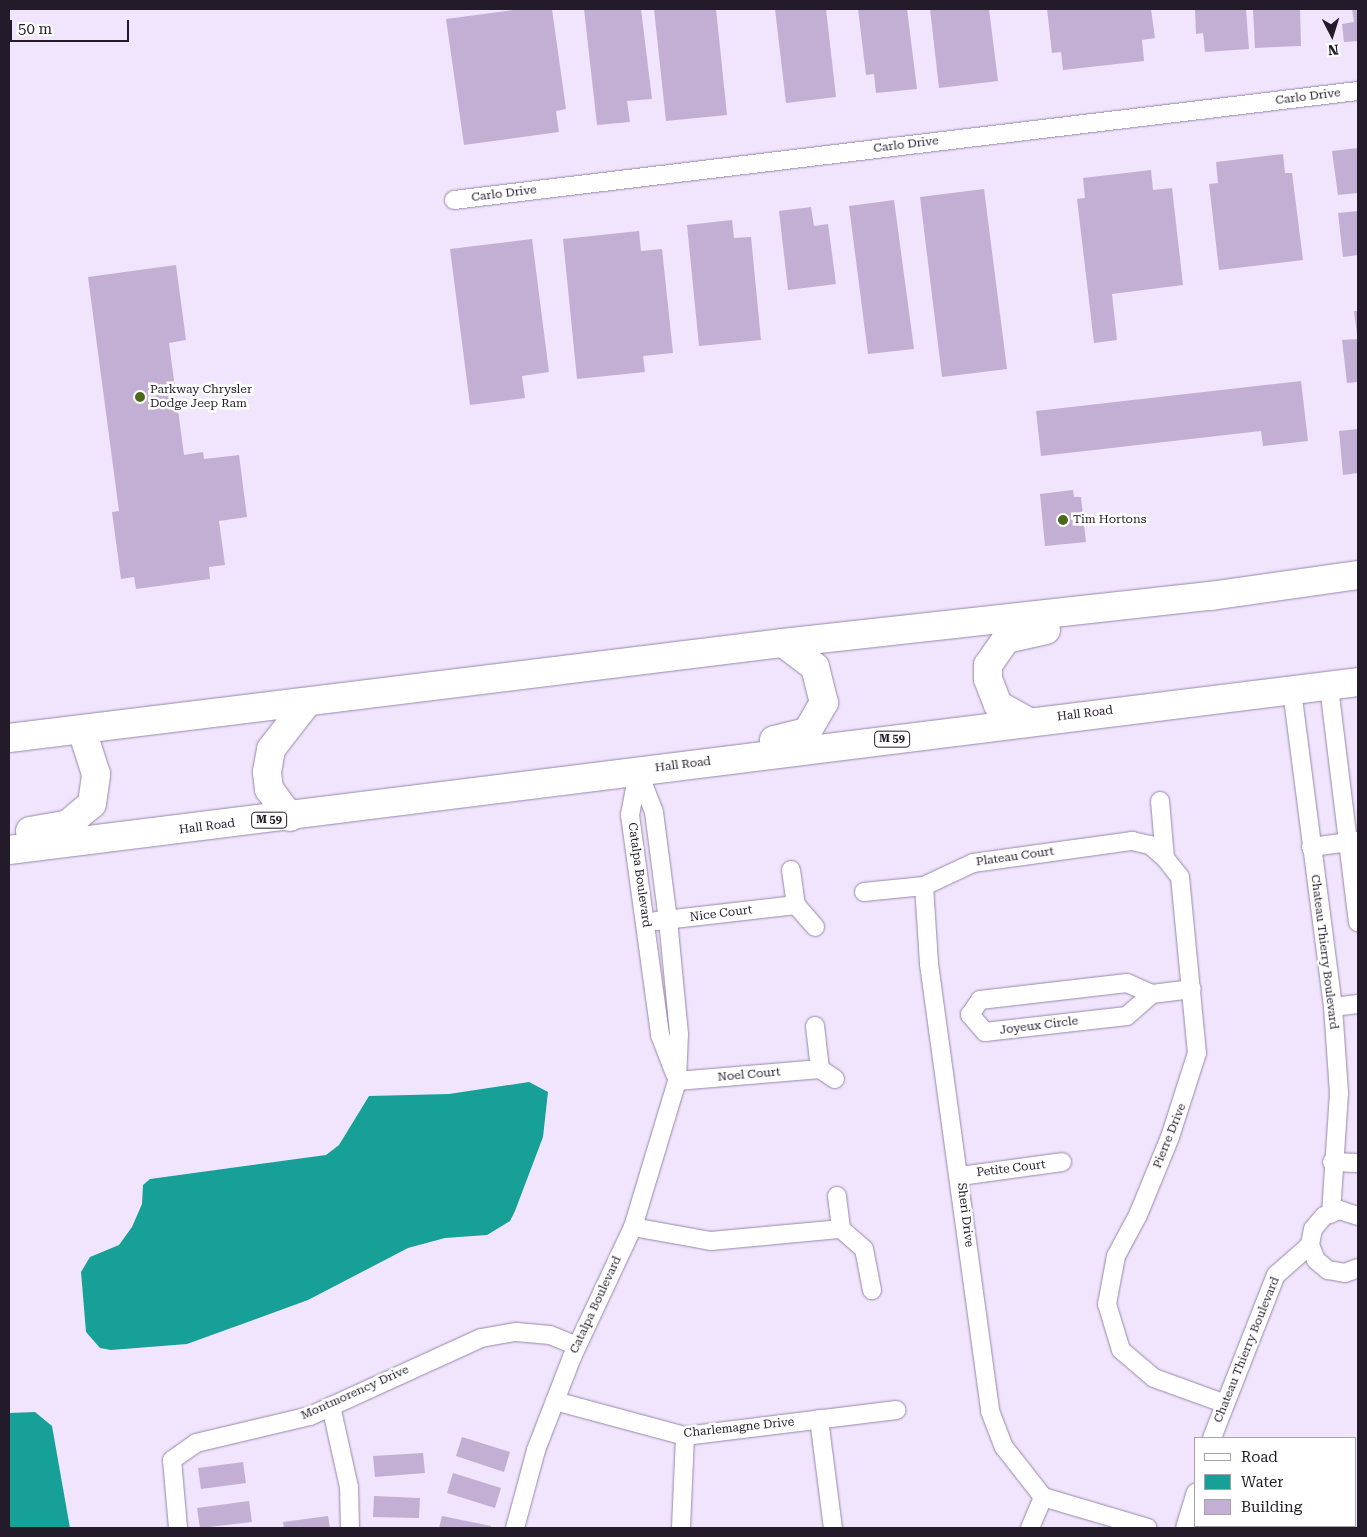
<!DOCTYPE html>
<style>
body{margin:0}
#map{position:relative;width:1367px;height:1537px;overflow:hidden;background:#f0e5fc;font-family:"Roboto Serif",serif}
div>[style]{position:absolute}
.water>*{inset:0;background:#16a098}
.building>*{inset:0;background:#c3afd4}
.roads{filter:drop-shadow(0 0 1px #9986aa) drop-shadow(0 0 1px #9986aa)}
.minor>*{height:18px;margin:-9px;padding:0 9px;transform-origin:9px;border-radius:9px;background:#fff}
.trunk>*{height:28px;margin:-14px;padding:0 14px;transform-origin:14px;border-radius:14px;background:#fff}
.dots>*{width:14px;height:14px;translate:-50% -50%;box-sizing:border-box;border:2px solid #fff;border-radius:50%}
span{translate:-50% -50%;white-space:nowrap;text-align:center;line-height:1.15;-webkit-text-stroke:5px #fff;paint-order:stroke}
.shield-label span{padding:1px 4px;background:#fff;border:1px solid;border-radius:4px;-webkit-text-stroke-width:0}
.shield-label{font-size:11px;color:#231b29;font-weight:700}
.street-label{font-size:12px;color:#231b29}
.poi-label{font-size:12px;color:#231b29}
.left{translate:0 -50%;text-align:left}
.frame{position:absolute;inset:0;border:10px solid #231b29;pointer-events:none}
.legend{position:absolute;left:1194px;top:1437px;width:162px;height:90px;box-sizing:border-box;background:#fff;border:1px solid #a7a4a9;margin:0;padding:6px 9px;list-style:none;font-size:15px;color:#231b29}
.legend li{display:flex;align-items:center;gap:10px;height:25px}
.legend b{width:25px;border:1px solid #a7a4a9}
.north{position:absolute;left:1307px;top:10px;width:50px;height:50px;-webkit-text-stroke:4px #fff;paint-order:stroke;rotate:175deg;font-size:14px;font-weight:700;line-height:20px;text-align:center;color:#231b29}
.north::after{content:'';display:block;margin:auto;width:18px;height:22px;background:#231b29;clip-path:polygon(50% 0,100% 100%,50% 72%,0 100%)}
.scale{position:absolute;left:10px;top:20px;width:119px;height:22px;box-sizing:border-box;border:2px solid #231b29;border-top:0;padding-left:6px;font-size:15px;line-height:18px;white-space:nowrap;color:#231b29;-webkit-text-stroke:4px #fff;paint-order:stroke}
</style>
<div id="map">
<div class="water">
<i style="clip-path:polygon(529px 1082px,548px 1092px,543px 1137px,515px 1211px,510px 1221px,487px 1235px,445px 1238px,408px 1248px,308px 1300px,187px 1344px,111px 1350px,100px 1348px,86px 1332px,81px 1272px,90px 1257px,119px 1245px,132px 1227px,142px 1204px,143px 1185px,150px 1179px,326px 1155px,339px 1145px,369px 1096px,449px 1094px)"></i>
<i style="clip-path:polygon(35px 1412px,52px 1426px,70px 1528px,9px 1528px,9px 1413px)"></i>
</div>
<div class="building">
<i style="clip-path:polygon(521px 9px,552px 9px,566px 109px,556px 111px,559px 132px,464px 145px,446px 19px)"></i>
<i style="clip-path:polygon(584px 9px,641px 9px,652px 99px,627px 101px,630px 122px,597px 125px)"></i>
<i style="clip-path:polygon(654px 9px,716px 9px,727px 115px,666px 121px)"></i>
<i style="clip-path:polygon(775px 9px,826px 9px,836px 97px,786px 103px)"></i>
<i style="clip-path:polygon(858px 9px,907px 9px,917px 89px,876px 93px,874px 74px,866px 75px)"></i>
<i style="clip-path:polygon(930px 9px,989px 9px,998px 81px,939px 88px)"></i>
<i style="clip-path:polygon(1047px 9px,1151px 9px,1155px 38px,1142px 40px,1144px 61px,1063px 70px,1061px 52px,1052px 53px)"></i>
<i style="clip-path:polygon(1195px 9px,1246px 9px,1249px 49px,1205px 52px,1203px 33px,1196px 34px)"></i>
<i style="clip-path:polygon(1253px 9px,1300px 9px,1301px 46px,1255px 48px)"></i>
<i style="clip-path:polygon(1352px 9px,1358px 9px,1358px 41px,1344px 42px,1342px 24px,1354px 22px)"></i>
<i style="clip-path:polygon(1358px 148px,1358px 193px,1338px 195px,1332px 151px)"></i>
<i style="clip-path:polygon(1283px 154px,1285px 173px,1292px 173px,1303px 260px,1219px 270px,1209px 184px,1218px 183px,1216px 162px)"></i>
<i style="clip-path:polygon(1151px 170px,1153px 190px,1172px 188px,1183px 285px,1112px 294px,1117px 340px,1094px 343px,1077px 199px,1085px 198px,1083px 178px)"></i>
<i style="clip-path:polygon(984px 189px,1007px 369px,942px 377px,920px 197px)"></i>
<i style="clip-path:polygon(894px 200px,914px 349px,868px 354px,849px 206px)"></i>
<i style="clip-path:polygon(811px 207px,814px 226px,828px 224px,836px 284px,788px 290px,779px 211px)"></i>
<i style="clip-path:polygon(1358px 211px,1358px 255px,1343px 257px,1338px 213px)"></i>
<i style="clip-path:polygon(732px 220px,734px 238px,751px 237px,761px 340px,699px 346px,687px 225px)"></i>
<i style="clip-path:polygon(639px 231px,641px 251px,662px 249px,673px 353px,643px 356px,645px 372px,577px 379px,563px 239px)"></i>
<i style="clip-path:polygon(532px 239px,549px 372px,522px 376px,525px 398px,470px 405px,450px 249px)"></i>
<i style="clip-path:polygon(176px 265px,186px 340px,169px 343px,184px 455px,203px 452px,204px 459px,239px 455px,247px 517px,219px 521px,225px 565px,209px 567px,210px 579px,136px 589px,134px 577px,121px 579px,112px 512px,119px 511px,88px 277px)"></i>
<i style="clip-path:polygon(1354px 311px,1358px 311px,1358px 334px,1357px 334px)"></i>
<i style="clip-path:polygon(1358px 339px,1358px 382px,1347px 383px,1342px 340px)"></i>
<i style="clip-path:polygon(1301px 381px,1308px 441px,1263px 446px,1261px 431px,1041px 456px,1036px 411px)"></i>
<i style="clip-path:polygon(1358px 429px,1358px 473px,1343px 475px,1339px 431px)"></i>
<i style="clip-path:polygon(1073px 490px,1074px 497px,1081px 497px,1086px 542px,1045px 546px,1040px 494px)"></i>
<i style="clip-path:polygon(462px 1437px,510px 1452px,504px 1472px,456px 1456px)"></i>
<i style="clip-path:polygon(423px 1453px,425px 1473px,375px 1477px,373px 1456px)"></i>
<i style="clip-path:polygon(243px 1462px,246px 1483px,201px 1489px,198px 1468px)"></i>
<i style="clip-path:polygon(453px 1473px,501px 1488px,495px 1508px,447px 1493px)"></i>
<i style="clip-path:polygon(374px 1496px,420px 1498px,419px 1518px,373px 1517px)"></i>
<i style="clip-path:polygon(249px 1501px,252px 1522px,200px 1528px,197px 1508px)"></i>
<i style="clip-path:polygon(328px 1516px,330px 1528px,284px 1528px,283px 1522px)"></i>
<i style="clip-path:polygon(442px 1516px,491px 1526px,491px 1528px,439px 1528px)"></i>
</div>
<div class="roads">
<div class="minor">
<i style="left:454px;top:200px;width:911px;rotate:-6.88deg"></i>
<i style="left:1329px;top:687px;width:237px;rotate:83deg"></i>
<i style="left:1292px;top:691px;width:319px;rotate:82.6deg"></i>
<i style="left:1333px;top:1007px;width:86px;rotate:86deg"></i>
<i style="left:1339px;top:1093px;width:121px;rotate:93.8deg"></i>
<i style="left:638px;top:772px;width:44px;rotate:100.5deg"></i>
<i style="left:630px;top:815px;width:222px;rotate:82.2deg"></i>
<i style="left:660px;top:1035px;width:42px;rotate:69deg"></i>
<i style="left:1160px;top:801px;width:57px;rotate:85deg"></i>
<i style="left:1165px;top:858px;width:24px;rotate:52deg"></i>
<i style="left:1180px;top:877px;width:177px;rotate:84.5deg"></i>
<i style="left:1197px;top:1053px;width:88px;rotate:107.8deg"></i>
<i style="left:1170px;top:1137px;width:84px;rotate:112.3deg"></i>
<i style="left:1138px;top:1215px;width:47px;rotate:118.2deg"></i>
<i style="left:1116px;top:1256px;width:49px;rotate:100.6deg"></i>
<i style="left:1107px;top:1304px;width:48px;rotate:73.1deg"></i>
<i style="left:1121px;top:1350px;width:43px;rotate:40.3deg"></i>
<i style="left:1154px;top:1378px;width:73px;rotate:19.9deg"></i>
<i style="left:1311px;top:847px;width:47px;rotate:-7.3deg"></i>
<i style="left:791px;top:870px;width:35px;rotate:82deg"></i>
<i style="left:796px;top:905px;width:29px;rotate:49deg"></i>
<i style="left:924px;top:886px;width:78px;rotate:86.3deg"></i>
<i style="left:929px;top:964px;width:451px;rotate:82.2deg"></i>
<i style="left:990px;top:1411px;width:39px;rotate:69deg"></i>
<i style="left:1004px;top:1447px;width:63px;rotate:52deg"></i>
<i style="left:864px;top:892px;width:60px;rotate:-5.7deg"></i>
<i style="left:924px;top:886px;width:54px;rotate:-25.1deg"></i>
<i style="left:973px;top:863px;width:161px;rotate:-7.9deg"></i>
<i style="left:1132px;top:841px;width:18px;rotate:13deg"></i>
<i style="left:1150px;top:845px;width:20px;rotate:41deg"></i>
<i style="left:656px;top:921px;width:141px;rotate:-6.5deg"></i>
<i style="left:1152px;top:994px;width:33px;rotate:139deg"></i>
<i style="left:1127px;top:1016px;width:143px;rotate:173.6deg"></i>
<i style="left:985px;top:1032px;width:23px;rotate:-131deg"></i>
<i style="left:970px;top:1015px;width:18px;rotate:-56deg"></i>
<i style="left:980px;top:1000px;width:148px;rotate:-6.6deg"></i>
<i style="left:1127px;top:983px;width:27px;rotate:24deg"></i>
<i style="left:1152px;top:994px;width:40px;rotate:-7.1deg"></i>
<i style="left:1333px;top:1007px;width:25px;rotate:-7deg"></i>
<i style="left:815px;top:1026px;width:43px;rotate:83.4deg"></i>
<i style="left:677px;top:1081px;width:144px;rotate:-4.8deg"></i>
<i style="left:820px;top:1069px;width:18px;rotate:34deg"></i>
<i style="left:1332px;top:1162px;width:26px;rotate:2deg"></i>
<i style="left:960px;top:1176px;width:103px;rotate:-7.8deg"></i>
<i style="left:837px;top:1196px;width:33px;rotate:83deg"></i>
<i style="left:841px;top:1229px;width:30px;rotate:41deg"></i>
<i style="left:864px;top:1249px;width:42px;rotate:79deg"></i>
<i style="left:1358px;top:1216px;width:20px;rotate:-162deg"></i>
<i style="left:1339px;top:1210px;width:16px;rotate:158deg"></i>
<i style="left:1324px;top:1216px;width:17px;rotate:130deg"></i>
<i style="left:1313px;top:1229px;width:16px;rotate:101deg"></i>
<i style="left:1310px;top:1245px;width:16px;rotate:68deg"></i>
<i style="left:1316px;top:1260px;width:16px;rotate:40deg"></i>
<i style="left:1328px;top:1270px;width:17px;rotate:10deg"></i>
<i style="left:1345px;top:1273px;width:14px;rotate:-21deg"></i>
<i style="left:633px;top:1227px;width:79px;rotate:10.2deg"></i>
<i style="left:711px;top:1241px;width:131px;rotate:-5.3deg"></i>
<i style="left:555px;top:1401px;width:135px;rotate:15.1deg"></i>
<i style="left:685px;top:1436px;width:213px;rotate:-7deg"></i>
<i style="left:331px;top:1406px;width:83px;rotate:77.5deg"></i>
<i style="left:349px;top:1487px;width:41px;rotate:88.6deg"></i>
<i style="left:819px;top:1419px;width:110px;rotate:82.7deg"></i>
<i style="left:1212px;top:1438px;width:175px;rotate:-68.6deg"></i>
<i style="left:1276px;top:1275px;width:45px;rotate:-41.4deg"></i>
<i style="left:1043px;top:1497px;width:109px;rotate:16.4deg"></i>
<i style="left:178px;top:1528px;width:68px;rotate:-95deg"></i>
<i style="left:172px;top:1460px;width:29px;rotate:-35deg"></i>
<i style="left:196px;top:1443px;width:117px;rotate:-13.3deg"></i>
<i style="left:310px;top:1416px;width:188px;rotate:-24.5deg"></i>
<i style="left:481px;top:1338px;width:36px;rotate:-10deg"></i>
<i style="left:516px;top:1332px;width:34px;rotate:5deg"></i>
<i style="left:550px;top:1335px;width:29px;rotate:22deg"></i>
<i style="left:515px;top:1528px;width:81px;rotate:-74.9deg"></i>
<i style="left:536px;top:1450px;width:100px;rotate:-68.8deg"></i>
<i style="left:572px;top:1357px;width:144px;rotate:-64.9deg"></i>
<i style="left:633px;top:1227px;width:152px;rotate:-73.2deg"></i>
<i style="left:677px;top:1081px;width:47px;rotate:-87.6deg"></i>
<i style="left:679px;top:1034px;width:115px;rotate:-95.5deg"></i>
<i style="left:668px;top:920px;width:109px;rotate:-97.4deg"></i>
<i style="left:654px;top:812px;width:44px;rotate:-111.3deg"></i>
<i style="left:681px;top:1528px;width:92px;rotate:-87.5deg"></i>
<i style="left:1030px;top:1528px;width:34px;rotate:-67deg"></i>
<i style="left:1185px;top:1528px;width:37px;rotate:-73deg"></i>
</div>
<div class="trunk">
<i style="left:1027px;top:721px;width:33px;rotate:-151deg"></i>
<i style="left:998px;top:705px;width:28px;rotate:-111deg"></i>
<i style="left:988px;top:679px;width:14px;rotate:-90deg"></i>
<i style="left:988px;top:665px;width:32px;rotate:-55deg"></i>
<i style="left:1006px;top:639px;width:41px;rotate:-12.7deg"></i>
<i style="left:9px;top:738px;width:780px;rotate:-7deg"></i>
<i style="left:783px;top:643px;width:431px;rotate:-6.3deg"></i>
<i style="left:1211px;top:596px;width:148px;rotate:-8.1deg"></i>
<i style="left:774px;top:740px;width:34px;rotate:-14deg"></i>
<i style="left:807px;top:732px;width:34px;rotate:-60deg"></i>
<i style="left:824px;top:703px;width:37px;rotate:-104deg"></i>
<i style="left:815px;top:667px;width:40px;rotate:-143deg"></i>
<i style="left:290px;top:817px;width:35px;rotate:-127deg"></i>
<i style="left:269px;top:789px;width:17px;rotate:-97deg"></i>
<i style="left:267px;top:772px;width:23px;rotate:-80deg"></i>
<i style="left:271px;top:749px;width:57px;rotate:-52.1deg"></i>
<i style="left:30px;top:831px;width:39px;rotate:-10deg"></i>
<i style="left:68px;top:824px;width:31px;rotate:-40deg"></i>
<i style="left:92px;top:804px;width:30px;rotate:-82deg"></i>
<i style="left:96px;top:774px;width:46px;rotate:-107.7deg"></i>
<i style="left:9px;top:850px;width:1359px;rotate:-7.1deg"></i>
</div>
</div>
<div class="dots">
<i style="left:140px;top:397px;background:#4b691d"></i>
<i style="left:1063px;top:520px;background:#4b691d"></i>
</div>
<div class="shield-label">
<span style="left:892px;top:739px">M 59</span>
<span style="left:269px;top:820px">M 59</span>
</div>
<div class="street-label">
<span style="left:1308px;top:97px;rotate:-7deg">Carlo Drive</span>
<span style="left:906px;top:145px;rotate:-7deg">Carlo Drive</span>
<span style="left:504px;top:194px;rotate:-7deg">Carlo Drive</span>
<span style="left:1085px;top:714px;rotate:-7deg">Hall Road</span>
<span style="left:683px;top:765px;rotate:-7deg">Hall Road</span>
<span style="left:207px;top:827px;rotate:-7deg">Hall Road</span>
<span style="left:1015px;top:857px;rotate:-8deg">Plateau Court</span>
<span style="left:639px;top:875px;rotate:82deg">Catalpa Boulevard</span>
<span style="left:721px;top:914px;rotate:-7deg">Nice Court</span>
<span style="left:1324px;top:952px;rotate:83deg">Chateau Thierry Boulevard</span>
<span style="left:1039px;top:1026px;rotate:-7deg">Joyeux Circle</span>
<span style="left:749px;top:1075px;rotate:-5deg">Noel Court</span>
<span style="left:1170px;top:1136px;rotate:-68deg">Pierre Drive</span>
<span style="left:1011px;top:1169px;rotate:-7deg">Petite Court</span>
<span style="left:965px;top:1215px;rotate:83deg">Sheri Drive</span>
<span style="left:596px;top:1305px;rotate:-65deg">Catalpa Boulevard</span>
<span style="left:1247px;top:1350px;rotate:-68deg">Chateau Thierry Boulevard</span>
<span style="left:355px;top:1393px;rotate:-24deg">Montmorency Drive</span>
<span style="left:739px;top:1428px;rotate:-6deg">Charlemagne Drive</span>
</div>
<div class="poi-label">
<span class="left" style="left:150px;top:397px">Parkway Chrysler<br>Dodge Jeep Ram</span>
<span class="left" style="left:1073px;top:520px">Tim Hortons</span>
</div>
<div class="frame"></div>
<ul class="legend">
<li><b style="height:6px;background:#fff"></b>Road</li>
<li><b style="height:14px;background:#16a098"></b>Water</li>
<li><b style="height:14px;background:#c3afd4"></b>Building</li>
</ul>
<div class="north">N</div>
<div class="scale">50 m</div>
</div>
